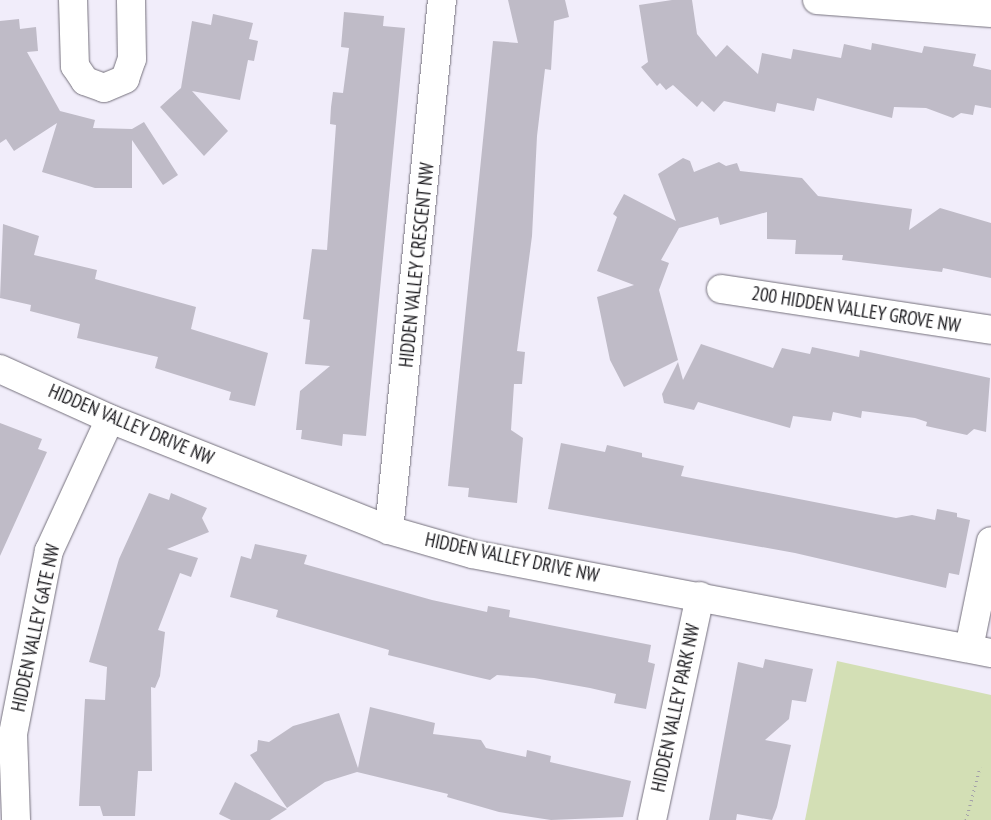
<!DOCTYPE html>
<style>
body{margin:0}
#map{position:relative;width:991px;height:820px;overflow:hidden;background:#f1edfa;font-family:"PT Sans Narrow",sans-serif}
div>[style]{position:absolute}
.green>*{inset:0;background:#d3dfb5}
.building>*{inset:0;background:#bfbbc7}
.path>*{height:3px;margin-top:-1.5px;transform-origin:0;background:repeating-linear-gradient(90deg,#a3a0a9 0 1px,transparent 0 5px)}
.roads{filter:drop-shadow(0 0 1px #75717c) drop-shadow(0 0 1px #75717c)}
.minor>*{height:28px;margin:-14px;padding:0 14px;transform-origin:14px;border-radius:14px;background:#fff}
span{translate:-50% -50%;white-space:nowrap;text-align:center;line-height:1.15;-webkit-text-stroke:4.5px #fff;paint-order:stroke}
.street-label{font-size:19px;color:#1b1a1e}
</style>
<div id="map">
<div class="green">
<i style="clip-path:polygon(837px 661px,991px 695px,991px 820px,805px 820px)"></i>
</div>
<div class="building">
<i style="clip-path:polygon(508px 0,565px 0,569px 17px,554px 21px,551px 70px,545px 69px,537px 136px,532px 236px,517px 351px,525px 352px,522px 384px,514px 384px,511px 430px,523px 438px,517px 503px,468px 497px,469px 488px,448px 486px,493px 41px,518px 43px)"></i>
<i style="clip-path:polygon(672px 0,692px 0,697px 34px,716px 57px,727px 45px,758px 74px,762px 53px,791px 59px,793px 49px,841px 58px,844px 44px,871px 50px,872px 43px,922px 53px,924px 46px,976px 54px,973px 66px,991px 70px,991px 108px,975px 105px,973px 115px,961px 113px,953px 118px,926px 108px,894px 107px,892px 118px,817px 98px,814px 111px,777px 103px,775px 112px,724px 101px,714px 112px,702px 101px,697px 107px,673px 85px,666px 90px,660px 83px,657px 86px,641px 67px,648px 62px,639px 5px)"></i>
<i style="clip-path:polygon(344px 12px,384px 16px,383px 26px,405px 28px,366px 436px,343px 434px,342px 446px,301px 439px,302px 430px,296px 430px,300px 391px,330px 366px,305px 364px,310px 320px,303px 319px,312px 249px,327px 250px,336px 125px,330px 124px,331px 107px,333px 92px,343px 93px,349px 48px,341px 47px)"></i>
<i style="clip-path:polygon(213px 14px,253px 23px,249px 39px,258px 41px,254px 61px,248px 60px,240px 100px,192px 91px,228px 131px,204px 156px,160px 107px,181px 88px,192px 21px,211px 25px)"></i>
<i style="clip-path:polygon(19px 19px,20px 29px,36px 27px,38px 51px,27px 52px,60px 111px,95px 120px,93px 128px,132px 129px,144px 122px,178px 175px,163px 185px,132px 140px,132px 188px,95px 188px,42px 172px,57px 123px,14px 151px,6px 139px,0 143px,0 21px)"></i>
<i style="clip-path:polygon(683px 158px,690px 161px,694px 172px,719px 162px,726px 166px,737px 163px,740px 171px,802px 178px,818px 196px,912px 209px,909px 230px,940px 208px,991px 223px,991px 278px,943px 268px,942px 272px,842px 260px,843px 255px,795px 254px,796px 240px,767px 239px,767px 212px,720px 225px,718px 217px,679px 228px,661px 260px,669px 263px,659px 290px,678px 360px,624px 387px,610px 360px,597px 297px,634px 285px,597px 271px,617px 217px,613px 214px,624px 194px,676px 221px,658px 174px)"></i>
<i style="clip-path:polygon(3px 224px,39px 236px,34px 255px,97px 270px,95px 279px,196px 307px,191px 329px,268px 353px,255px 406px,229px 400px,231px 392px,155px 368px,158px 357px,77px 338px,80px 324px,30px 311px,31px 305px,0 298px)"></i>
<i style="clip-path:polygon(701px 344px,773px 368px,782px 348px,810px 354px,812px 347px,859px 357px,860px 350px,990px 378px,986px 432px,974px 429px,967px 435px,926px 426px,927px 422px,915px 418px,862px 411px,861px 418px,833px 412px,831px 421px,793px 416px,790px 428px,698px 402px,694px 410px,664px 403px,662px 394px,678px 362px,683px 380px)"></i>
<i style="clip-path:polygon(0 423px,42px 439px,38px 449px,47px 452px,0 556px)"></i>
<i style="clip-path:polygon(561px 443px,605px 452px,607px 445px,642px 453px,642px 457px,684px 466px,681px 476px,896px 518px,912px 515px,935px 520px,937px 509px,957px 513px,957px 517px,970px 520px,959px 575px,949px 573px,946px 588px,795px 553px,548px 509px)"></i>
<i style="clip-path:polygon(149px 493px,169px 500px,171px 493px,207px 508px,202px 518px,209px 532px,167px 549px,198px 558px,191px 577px,180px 573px,158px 630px,165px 632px,160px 676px,155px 688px,151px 687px,152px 771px,138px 771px,135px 816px,103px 816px,100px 806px,79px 806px,85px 699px,105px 700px,107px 667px,89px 662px,119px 559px)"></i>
<i style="clip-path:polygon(255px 544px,307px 555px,304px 564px,432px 600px,487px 612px,488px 606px,510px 610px,509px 617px,651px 645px,648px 662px,655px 664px,646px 709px,614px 703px,616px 694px,590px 688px,534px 678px,497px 675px,490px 680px,468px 675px,388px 655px,389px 650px,276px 617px,278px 610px,230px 597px,241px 556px,251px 559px)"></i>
<i style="clip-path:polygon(765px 659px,813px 669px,806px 702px,792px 700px,789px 719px,765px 740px,791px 745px,777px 807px,772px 820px,737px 814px,736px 820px,709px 820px,738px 662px,763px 668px)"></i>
<i style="clip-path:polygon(370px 707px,435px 723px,433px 734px,481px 740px,486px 748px,526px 757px,527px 750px,551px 756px,550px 762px,631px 781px,623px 817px,551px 820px,499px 812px,447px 797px,448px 794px,357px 772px,325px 782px,287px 808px,250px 755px,257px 751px,258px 740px,269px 742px,293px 726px,339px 713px,358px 768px)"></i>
<i style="clip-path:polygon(235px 782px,287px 809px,270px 820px,231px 820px,219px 814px)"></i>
</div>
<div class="path">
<i style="left:966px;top:820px;width:55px;rotate:-75.2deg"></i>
</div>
<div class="roads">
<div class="minor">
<i style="left:73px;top:0;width:66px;rotate:88.3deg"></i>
<i style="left:75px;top:66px;width:18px;rotate:56deg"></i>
<i style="left:85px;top:81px;width:20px;rotate:20deg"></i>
<i style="left:104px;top:88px;width:23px;rotate:-23deg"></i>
<i style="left:125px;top:79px;width:21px;rotate:-71deg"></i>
<i style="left:132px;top:59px;width:59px;rotate:-91deg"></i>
<i style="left:817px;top:0;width:174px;rotate:4.3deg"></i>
<i style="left:721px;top:289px;width:273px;rotate:8.6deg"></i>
<i style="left:0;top:369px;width:121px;rotate:24.4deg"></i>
<i style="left:110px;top:419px;width:300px;rotate:21.7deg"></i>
<i style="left:389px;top:530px;width:86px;rotate:16.1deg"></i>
<i style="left:472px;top:554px;width:528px;rotate:10.8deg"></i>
<i style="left:389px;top:530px;width:533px;rotate:-84.29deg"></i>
<i style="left:969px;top:648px;width:109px;rotate:-78.4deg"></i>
<i style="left:16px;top:820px;width:86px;rotate:-92deg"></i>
<i style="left:13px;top:734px;width:187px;rotate:-78.9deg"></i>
<i style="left:49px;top:551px;width:145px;rotate:-65.2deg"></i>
<i style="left:652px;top:820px;width:229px;rotate:-77.9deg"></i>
</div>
</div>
<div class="street-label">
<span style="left:417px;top:265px;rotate:-84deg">HIDDEN VALLEY CRESCENT NW</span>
<span style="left:856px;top:310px;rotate:9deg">200 HIDDEN VALLEY GROVE NW</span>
<span style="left:131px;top:425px;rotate:23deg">HIDDEN VALLEY DRIVE NW</span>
<span style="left:512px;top:558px;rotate:12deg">HIDDEN VALLEY DRIVE NW</span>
<span style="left:36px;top:628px;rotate:-78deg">HIDDEN VALLEY GATE NW</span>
<span style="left:676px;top:708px;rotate:-78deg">HIDDEN VALLEY PARK NW</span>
</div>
</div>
